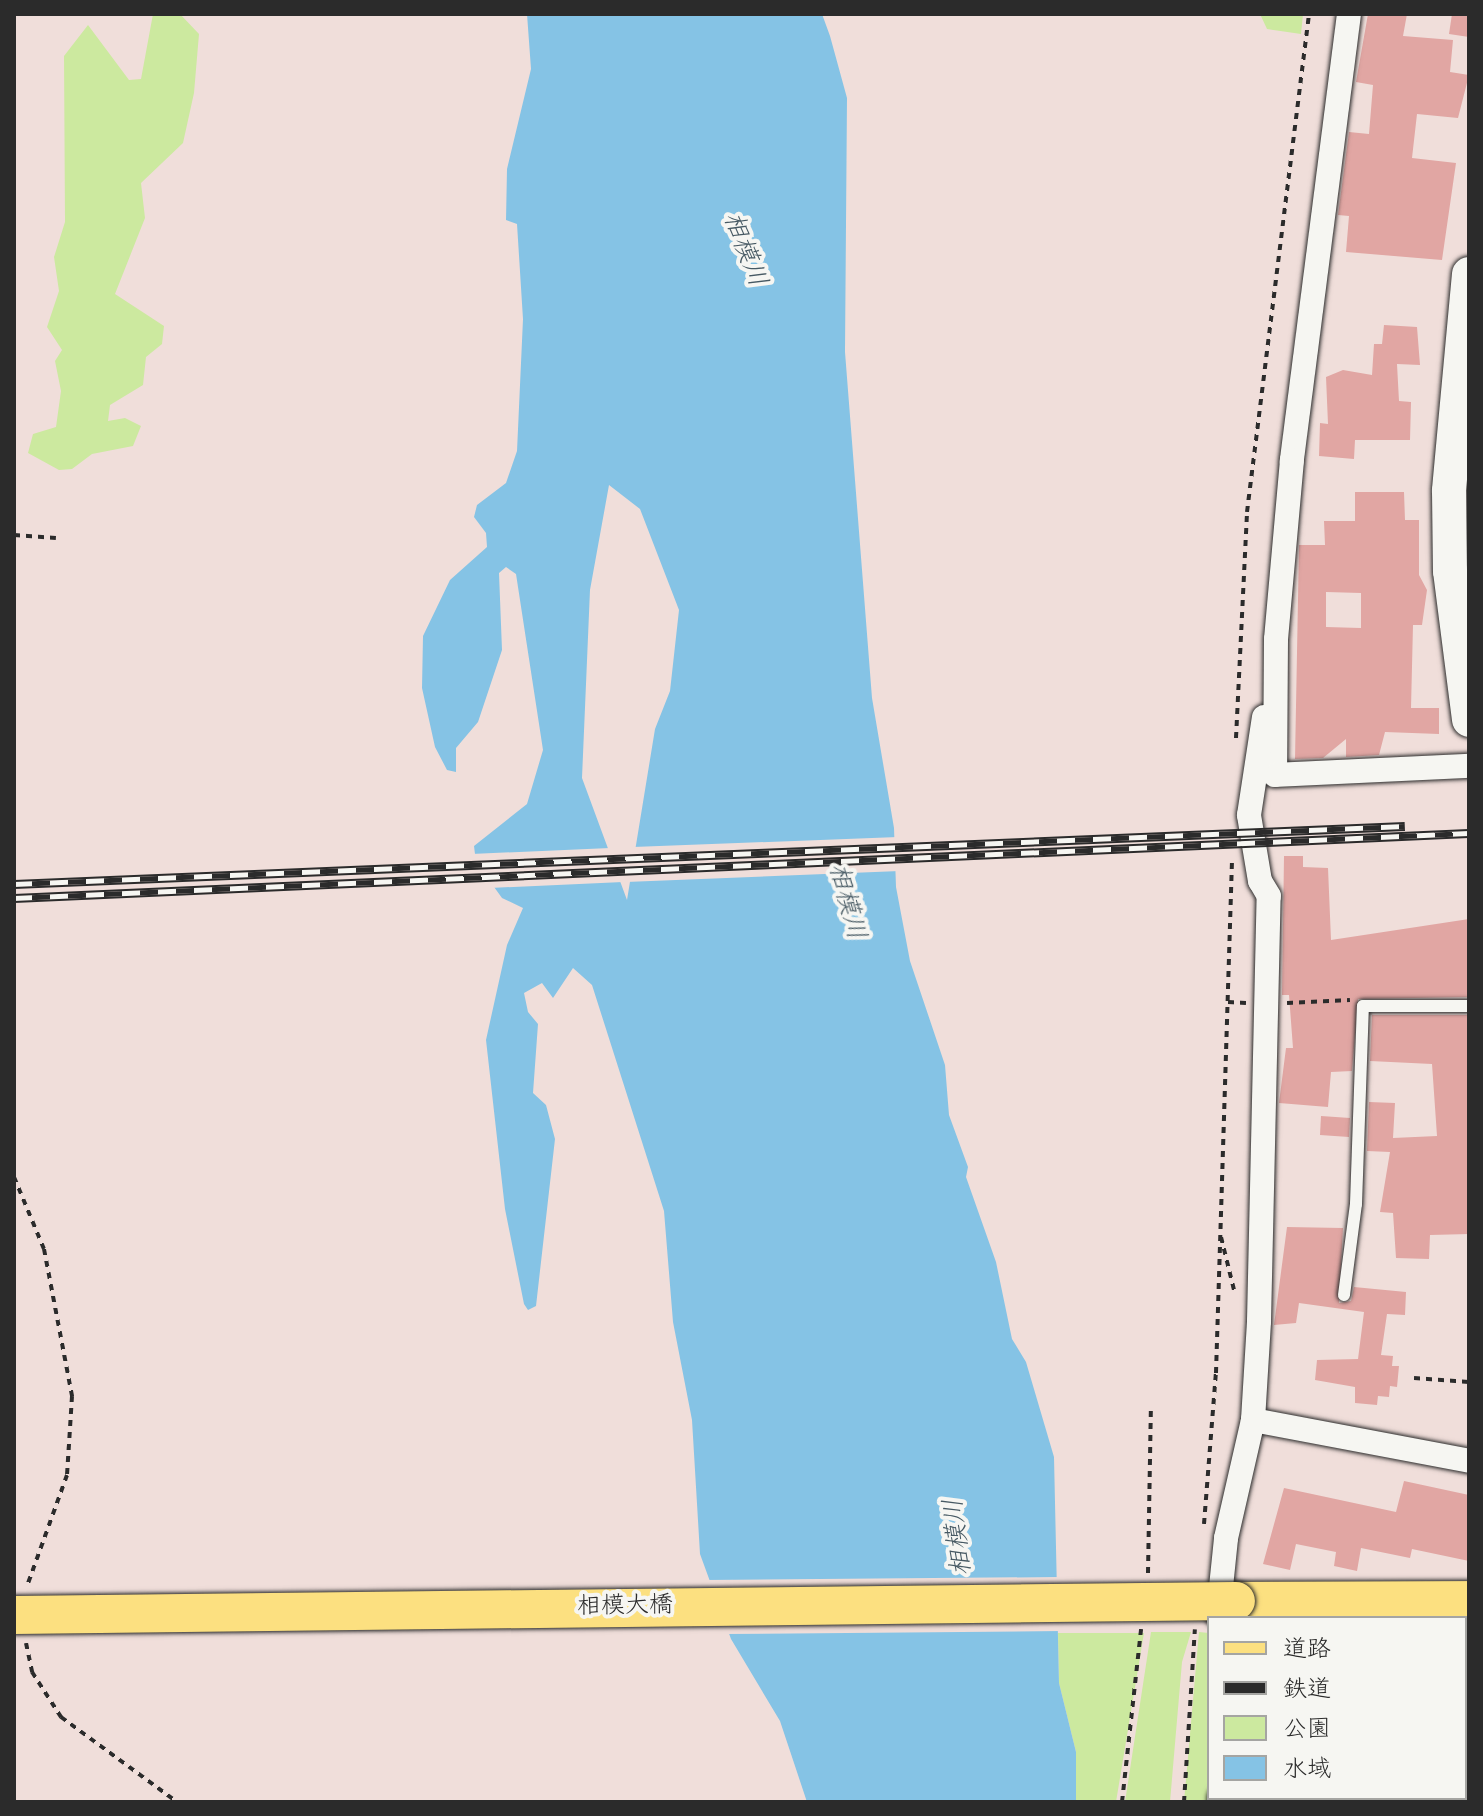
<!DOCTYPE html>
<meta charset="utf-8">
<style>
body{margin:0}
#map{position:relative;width:1483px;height:1816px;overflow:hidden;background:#f0deda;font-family:Dekko,"Klee One",sans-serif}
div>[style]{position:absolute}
.green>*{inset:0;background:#cce99f}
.water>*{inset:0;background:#85c3e5}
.pier>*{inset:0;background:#f0deda}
.building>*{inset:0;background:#e1a6a3}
.path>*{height:4px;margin-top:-2px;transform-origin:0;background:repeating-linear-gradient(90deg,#2b2b2b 0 6px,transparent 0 12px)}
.roads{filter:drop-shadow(0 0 2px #2b2b2b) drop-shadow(0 0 2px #2b2b2b)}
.lane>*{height:12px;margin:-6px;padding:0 6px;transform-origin:6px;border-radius:6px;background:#f6f6f2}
.street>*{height:24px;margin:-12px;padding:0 12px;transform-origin:12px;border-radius:12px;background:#f6f6f2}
.secondary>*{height:34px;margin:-17px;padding:0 17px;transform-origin:17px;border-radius:17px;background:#f6f6f2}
.primary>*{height:38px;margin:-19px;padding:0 19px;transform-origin:19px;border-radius:19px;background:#fce080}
.rail>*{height:9px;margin-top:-4.5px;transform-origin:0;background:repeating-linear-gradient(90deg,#f6f6f2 0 18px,#2b2b2b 0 36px);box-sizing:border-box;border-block:2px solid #2b2b2b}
.bridges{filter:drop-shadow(0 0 2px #2b2b2b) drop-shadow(0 0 2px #2b2b2b)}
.primary-bridge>*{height:38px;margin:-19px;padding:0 19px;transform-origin:19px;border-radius:19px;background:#fce080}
span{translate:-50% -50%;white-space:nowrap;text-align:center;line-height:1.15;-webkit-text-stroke:8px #f6f6f2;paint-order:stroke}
.street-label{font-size:24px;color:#2b2b2b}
.water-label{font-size:26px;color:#465963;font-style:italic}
.frame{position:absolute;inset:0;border:16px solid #2b2b2b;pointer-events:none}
.legend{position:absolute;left:1207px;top:1616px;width:260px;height:184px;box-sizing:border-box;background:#f6f6f2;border:2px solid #a5a5a2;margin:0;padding:10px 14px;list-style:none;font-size:24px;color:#2b2b2b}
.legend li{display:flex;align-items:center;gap:16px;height:40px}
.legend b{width:40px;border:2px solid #a5a5a2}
</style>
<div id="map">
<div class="green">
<i style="clip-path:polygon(153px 14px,180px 14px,199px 34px,194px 93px,183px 143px,141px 183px,145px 218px,115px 294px,164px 326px,162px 344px,146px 357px,143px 385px,110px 405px,108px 421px,125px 418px,141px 426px,133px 446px,92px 454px,72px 469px,59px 470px,28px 453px,33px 434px,56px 427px,61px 391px,55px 361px,62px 350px,47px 327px,59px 291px,54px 257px,65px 222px,64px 56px,88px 25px,129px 80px,141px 79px)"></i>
<i style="clip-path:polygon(1260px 14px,1303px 14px,1301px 34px,1267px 29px)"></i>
<i style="clip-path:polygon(1151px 1632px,1191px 1632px,1182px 1662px,1170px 1802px,1125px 1802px)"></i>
<i style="clip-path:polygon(1199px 1632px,1209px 1633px,1211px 1802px,1184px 1802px)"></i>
<i style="clip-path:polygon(1058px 1633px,1144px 1633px,1116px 1802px,1076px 1802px,1076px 1752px,1059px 1683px)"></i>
</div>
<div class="water">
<i style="clip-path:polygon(evenodd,527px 14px,822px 14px,830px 36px,847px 98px,845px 352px,872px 698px,894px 828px,896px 887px,910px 961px,945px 1065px,949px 1115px,968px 1167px,966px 1177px,996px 1262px,1012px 1339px,1026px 1362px,1054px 1457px,1059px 1683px,1076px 1752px,1076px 1802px,807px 1802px,780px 1721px,731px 1639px,700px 1554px,692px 1420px,673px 1322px,664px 1211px,592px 985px,573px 968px,553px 998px,542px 983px,524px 993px,528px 1012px,538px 1024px,533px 1093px,546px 1105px,555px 1139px,536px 1306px,528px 1310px,524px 1304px,505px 1209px,486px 1040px,507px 945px,523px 908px,502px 898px,476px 862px,474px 846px,527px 804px,543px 750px,516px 574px,506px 567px,499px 573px,502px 650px,478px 722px,456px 748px,456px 772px,447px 770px,435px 747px,422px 688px,423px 636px,450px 580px,487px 547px,486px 533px,474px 517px,477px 505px,506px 483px,517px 451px,523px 319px,517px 224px,506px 220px,507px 169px,531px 69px,527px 14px,609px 485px,640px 509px,679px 610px,670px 691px,655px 729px,627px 900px,582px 778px,590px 590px,609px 485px)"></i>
</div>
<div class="pier">
<i style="clip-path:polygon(898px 837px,900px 871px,626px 882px,633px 847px)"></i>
<i style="clip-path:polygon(610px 848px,623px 882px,490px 888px,471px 854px)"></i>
<i style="clip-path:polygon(1061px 1577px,1062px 1631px,725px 1634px,706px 1580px)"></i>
</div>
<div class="building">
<i style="clip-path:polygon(1368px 14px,1407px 14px,1403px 36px,1453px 40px,1450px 72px,1469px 75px,1458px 118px,1417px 114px,1412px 158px,1456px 163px,1442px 260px,1346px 252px,1349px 216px,1338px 215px,1349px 132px,1369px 134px,1373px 85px,1356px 82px)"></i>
<i style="clip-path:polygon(1452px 14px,1469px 14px,1469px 37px,1449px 34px)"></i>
<i style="clip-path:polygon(1384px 325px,1417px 327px,1420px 365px,1397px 364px,1399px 401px,1411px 402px,1410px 440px,1355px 440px,1354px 459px,1319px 456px,1320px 423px,1328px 424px,1326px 377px,1343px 370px,1372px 375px,1374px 344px,1382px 344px)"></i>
<i style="clip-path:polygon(evenodd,1355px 492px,1404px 492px,1405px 520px,1419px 520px,1419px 575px,1427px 590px,1422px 625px,1413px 625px,1411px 708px,1439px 708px,1439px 734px,1385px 732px,1379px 755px,1346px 757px,1346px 739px,1323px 758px,1295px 759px,1299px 545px,1325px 545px,1324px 521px,1355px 521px,1355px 492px,1326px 592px,1361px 593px,1361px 628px,1326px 627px,1326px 592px)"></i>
<i style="clip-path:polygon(1284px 856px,1303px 856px,1303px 867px,1328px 868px,1331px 940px,1469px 919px,1469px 997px,1358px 999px,1352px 1071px,1331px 1072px,1328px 1107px,1279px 1103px,1286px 1048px,1293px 1048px,1289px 995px,1282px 995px)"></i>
<i style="clip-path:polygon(1372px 1015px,1469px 1015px,1469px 1234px,1430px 1235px,1429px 1259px,1396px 1258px,1393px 1213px,1380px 1212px,1390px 1152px,1367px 1151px,1369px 1102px,1395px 1103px,1393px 1138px,1437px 1136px,1432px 1064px,1370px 1061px)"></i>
<i style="clip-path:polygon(1321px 1116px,1350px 1118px,1349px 1137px,1320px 1135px)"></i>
<i style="clip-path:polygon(1287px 1227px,1343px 1228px,1339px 1303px,1351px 1301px,1354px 1287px,1406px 1292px,1405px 1315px,1387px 1314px,1381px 1355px,1393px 1356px,1392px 1366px,1399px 1366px,1397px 1387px,1390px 1386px,1389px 1397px,1378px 1396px,1377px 1405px,1355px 1403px,1355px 1387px,1315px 1380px,1317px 1360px,1358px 1359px,1364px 1312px,1299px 1303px,1296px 1323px,1274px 1325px)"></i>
<i style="clip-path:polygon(1404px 1481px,1469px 1495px,1469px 1561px,1412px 1549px,1410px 1558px,1361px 1548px,1357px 1571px,1334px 1566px,1336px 1552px,1296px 1544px,1290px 1570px,1263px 1564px,1284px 1488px,1396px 1512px)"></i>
</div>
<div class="path">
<i style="left:14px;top:535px;width:42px;rotate:4.1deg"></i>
<i style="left:1236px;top:738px;width:226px;rotate:-87.2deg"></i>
<i style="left:1247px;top:512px;width:502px;rotate:-82.9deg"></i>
<i style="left:1228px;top:1002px;width:18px;rotate:3deg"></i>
<i style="left:1287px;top:1003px;width:63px;rotate:-2.7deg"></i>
<i style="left:14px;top:1177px;width:78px;rotate:67.4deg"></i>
<i style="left:44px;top:1249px;width:150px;rotate:79.2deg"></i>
<i style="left:72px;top:1396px;width:79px;rotate:93.6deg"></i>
<i style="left:67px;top:1475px;width:118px;rotate:109.8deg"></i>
<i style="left:1221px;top:1237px;width:59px;rotate:76.2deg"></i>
<i style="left:1414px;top:1378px;width:55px;rotate:4.2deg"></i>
<i style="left:1204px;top:1524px;width:151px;rotate:-85.5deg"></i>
<i style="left:1216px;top:1373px;width:511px;rotate:-88.21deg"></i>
<i style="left:1148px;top:1573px;width:166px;rotate:-89deg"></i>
<i style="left:26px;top:1643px;width:30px;rotate:78deg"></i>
<i style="left:32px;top:1672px;width:54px;rotate:57.2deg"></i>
<i style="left:61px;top:1717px;width:144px;rotate:36.2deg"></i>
<i style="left:1122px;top:1802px;width:174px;rotate:-83.7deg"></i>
<i style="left:1184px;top:1802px;width:173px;rotate:-86.4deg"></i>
</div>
<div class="roads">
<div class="lane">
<i style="left:1344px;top:1295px;width:92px;rotate:-82.5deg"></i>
<i style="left:1356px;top:1204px;width:198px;rotate:-88deg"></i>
<i style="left:1363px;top:1006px;width:106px"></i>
</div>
<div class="street">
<i style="left:1349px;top:14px;width:450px;rotate:97.3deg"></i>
<i style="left:1292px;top:460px;width:180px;rotate:95.1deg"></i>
<i style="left:1276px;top:639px;width:136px;rotate:90.4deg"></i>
<i style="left:1275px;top:775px;width:194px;rotate:-2.7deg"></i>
<i style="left:1253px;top:1420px;width:220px;rotate:10.7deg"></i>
<i style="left:1218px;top:1616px;width:78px;rotate:-84.1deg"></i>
<i style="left:1226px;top:1538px;width:121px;rotate:-77.1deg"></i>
<i style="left:1253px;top:1420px;width:99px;rotate:-86.5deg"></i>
<i style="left:1259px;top:1321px;width:425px;rotate:-88.7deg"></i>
<i style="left:1269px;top:896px;width:17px;rotate:-121deg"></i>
<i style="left:1260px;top:881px;width:67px;rotate:-99.5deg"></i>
<i style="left:1249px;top:815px;width:99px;rotate:-81.3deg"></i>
<i style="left:1443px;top:1798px;width:26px"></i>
<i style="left:1220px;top:1802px;width:4px;rotate:-90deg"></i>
</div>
<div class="secondary">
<i style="left:1469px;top:274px;width:218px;rotate:95.3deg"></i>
<i style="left:1449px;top:491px;width:80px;rotate:89.3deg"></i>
<i style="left:1450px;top:571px;width:150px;rotate:82.7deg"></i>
</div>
<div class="primary">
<i style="left:1236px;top:1601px;width:233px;rotate:-0.2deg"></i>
</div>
</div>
<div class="rail">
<i style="left:14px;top:884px;width:1392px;rotate:-2.39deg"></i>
<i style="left:14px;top:898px;width:1456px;rotate:-2.56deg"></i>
</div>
<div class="bridges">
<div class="primary-bridge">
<i style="left:14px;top:1615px;width:1222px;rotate:-0.66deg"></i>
</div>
</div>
<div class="street-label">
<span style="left:625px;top:1608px;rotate:-1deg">相模大橋</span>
</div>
<div class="water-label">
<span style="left:743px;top:250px;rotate:69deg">相模川</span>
<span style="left:845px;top:902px;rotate:75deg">相模川</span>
<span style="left:960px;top:1537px;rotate:-97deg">相模川</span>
</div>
<div class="frame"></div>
<ul class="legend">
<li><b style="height:10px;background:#fce080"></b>道路</li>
<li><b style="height:10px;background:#2b2b2b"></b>鉄道</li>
<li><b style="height:22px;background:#cce99f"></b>公園</li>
<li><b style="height:22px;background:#85c3e5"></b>水域</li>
</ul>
</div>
